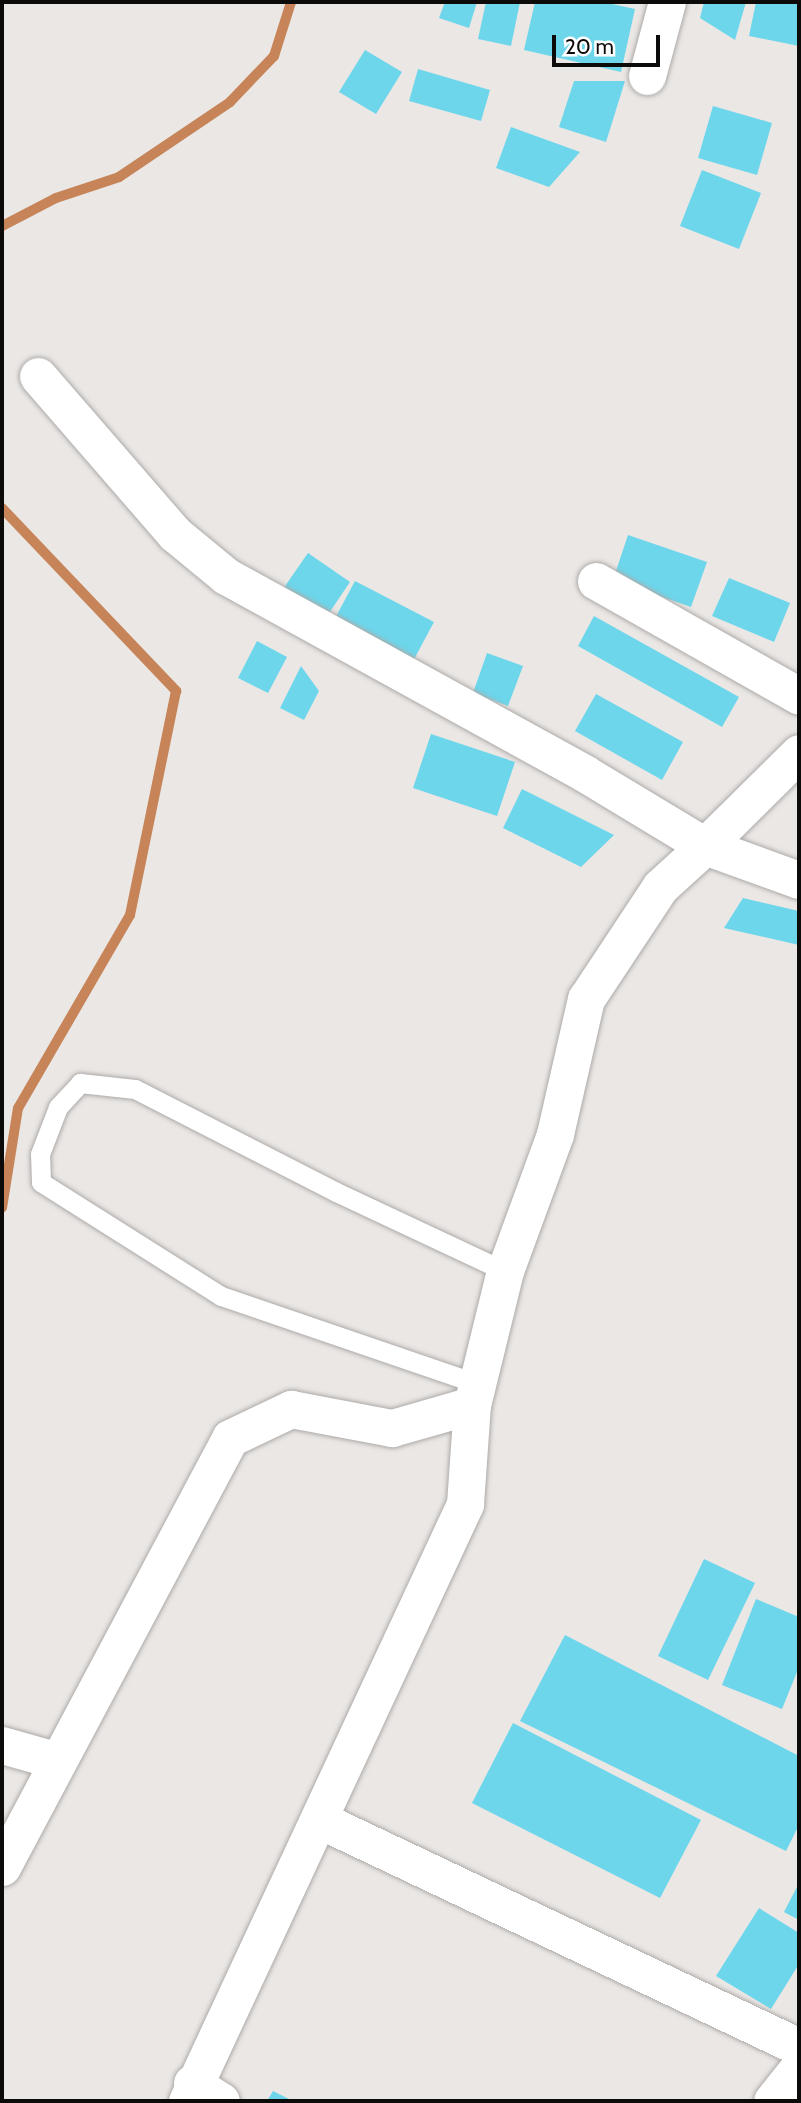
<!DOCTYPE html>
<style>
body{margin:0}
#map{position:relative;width:801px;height:2103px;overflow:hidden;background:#eae7e5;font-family:Cabin,sans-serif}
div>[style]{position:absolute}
.stream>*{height:10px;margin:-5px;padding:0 5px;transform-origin:5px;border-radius:5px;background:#c68458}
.building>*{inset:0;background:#6dd6eb}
.roads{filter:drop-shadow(0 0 2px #adaaa8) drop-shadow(0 0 2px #adaaa8)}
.service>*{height:19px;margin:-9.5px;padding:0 9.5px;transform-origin:9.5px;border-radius:9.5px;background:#fff}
.minor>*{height:37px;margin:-18.5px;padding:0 18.5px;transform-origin:18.5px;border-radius:18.5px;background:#fff}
span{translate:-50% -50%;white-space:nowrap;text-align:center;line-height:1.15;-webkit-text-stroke:7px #fff;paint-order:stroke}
.frame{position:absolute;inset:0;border:4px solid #0c0b0a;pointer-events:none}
.scale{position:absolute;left:552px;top:35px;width:108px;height:32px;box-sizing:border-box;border:4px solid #0c0b0a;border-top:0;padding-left:9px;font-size:21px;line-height:24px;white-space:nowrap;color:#0c0b0a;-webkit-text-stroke:5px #fff;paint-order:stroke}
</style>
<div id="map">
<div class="stream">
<i style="left:2px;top:226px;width:61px;rotate:-27.4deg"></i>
<i style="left:56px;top:198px;width:66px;rotate:-18.4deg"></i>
<i style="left:119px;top:177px;width:134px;rotate:-34deg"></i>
<i style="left:230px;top:102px;width:64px;rotate:-46.3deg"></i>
<i style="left:274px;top:56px;width:57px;rotate:-72.5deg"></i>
<i style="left:2px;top:508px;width:253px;rotate:46.4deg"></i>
<i style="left:176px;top:691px;width:229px;rotate:101.6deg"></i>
<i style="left:130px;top:915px;width:223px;rotate:120.1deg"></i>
<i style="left:18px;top:1108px;width:101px;rotate:99.1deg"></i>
</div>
<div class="building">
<i style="clip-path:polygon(445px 2px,477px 2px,469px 28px,439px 18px)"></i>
<i style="clip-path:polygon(486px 2px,520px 2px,511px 46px,478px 39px)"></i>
<i style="clip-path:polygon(535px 2px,603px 2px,635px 9px,621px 72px,524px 50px)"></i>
<i style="clip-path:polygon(704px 2px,746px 2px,735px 40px,700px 18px)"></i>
<i style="clip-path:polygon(756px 2px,799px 2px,799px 46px,749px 36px)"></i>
<i style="clip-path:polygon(365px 50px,402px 72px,376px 114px,339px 92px)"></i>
<i style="clip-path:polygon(418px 69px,490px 90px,481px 121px,409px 101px)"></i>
<i style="clip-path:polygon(574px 81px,625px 81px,606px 142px,559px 127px)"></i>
<i style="clip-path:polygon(713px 106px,772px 123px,757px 175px,698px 158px)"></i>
<i style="clip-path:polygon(511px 127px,580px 152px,549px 187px,496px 168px)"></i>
<i style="clip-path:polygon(702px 170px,761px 193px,739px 249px,680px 226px)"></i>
<i style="clip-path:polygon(628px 535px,707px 562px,691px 607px,613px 580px)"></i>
<i style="clip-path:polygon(308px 553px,350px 582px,325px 619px,283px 589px)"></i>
<i style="clip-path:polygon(729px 578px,790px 603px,774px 642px,712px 616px)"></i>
<i style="clip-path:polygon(355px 581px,434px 622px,412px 663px,333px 622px)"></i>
<i style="clip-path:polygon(594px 616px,739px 697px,722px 727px,578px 646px)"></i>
<i style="clip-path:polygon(257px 641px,287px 657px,268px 693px,238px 678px)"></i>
<i style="clip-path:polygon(487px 653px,523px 666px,508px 706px,473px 693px)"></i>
<i style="clip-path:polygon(301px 666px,319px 691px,304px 720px,280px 708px)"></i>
<i style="clip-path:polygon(596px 694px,683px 742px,662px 780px,575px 731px)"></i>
<i style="clip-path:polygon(431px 734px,515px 762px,497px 816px,413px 788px)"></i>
<i style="clip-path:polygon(522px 789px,614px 835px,581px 867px,503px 828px)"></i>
<i style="clip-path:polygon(743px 898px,799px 911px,799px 945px,724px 928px)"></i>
<i style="clip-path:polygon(704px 1559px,755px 1583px,708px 1680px,658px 1656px)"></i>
<i style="clip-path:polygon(756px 1599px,799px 1617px,799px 1667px,782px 1709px,722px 1685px)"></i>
<i style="clip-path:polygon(565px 1635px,799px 1756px,799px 1825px,786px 1851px,520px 1721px)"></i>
<i style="clip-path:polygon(513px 1723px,701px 1820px,660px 1898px,472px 1803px)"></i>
<i style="clip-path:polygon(799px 1883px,799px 1920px,784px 1912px)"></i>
<i style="clip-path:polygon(759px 1908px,799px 1933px,799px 1964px,771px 2009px,716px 1976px)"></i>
<i style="clip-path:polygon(273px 2091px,293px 2101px,267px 2101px)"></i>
</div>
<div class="roads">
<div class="service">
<i style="left:478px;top:1384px;width:272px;rotate:-161.1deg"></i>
<i style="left:221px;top:1296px;width:213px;rotate:-147.7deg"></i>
<i style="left:41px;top:1182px;width:28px;rotate:-92deg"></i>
<i style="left:40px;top:1154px;width:50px;rotate:-69deg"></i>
<i style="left:58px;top:1107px;width:33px;rotate:-47deg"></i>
<i style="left:80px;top:1083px;width:55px;rotate:6.2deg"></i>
<i style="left:135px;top:1089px;width:226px;rotate:27.1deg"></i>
<i style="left:336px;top:1192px;width:187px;rotate:25.1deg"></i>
</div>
<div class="minor">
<i style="left:647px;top:76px;width:77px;rotate:-74.9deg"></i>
<i style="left:38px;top:376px;width:209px;rotate:49.1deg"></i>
<i style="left:175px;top:534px;width:66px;rotate:39.5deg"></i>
<i style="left:226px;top:576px;width:409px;rotate:28.8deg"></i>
<i style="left:584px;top:773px;width:141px;rotate:31.1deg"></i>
<i style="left:705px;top:846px;width:132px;rotate:-44.7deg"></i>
<i style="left:596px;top:581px;width:233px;rotate:29.5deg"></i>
<i style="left:2px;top:1745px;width:55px;rotate:15.8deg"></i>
<i style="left:320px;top:1820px;width:530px;rotate:25.36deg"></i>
<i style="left:2px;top:1867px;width:486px;rotate:-62deg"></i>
<i style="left:230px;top:1438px;width:68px;rotate:-25.4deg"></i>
<i style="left:291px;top:1409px;width:103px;rotate:10.7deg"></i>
<i style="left:392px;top:1428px;width:83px;rotate:-16deg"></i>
<i style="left:472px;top:1405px;width:138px;rotate:-76.2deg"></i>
<i style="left:505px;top:1271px;width:146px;rotate:-69.9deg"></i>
<i style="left:555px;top:1134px;width:139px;rotate:-77.1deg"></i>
<i style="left:586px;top:999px;width:134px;rotate:-56.5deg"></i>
<i style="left:660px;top:887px;width:61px;rotate:-42.3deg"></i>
<i style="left:705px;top:846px;width:100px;rotate:19.9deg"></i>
<i style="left:192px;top:2083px;width:34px;rotate:32deg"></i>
<i style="left:187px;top:2101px;width:659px;rotate:-65.03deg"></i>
<i style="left:465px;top:1504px;width:99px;rotate:-86deg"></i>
<i style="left:772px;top:2101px;width:43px;rotate:-51.5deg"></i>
</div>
</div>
<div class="frame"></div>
<div class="scale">20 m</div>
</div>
